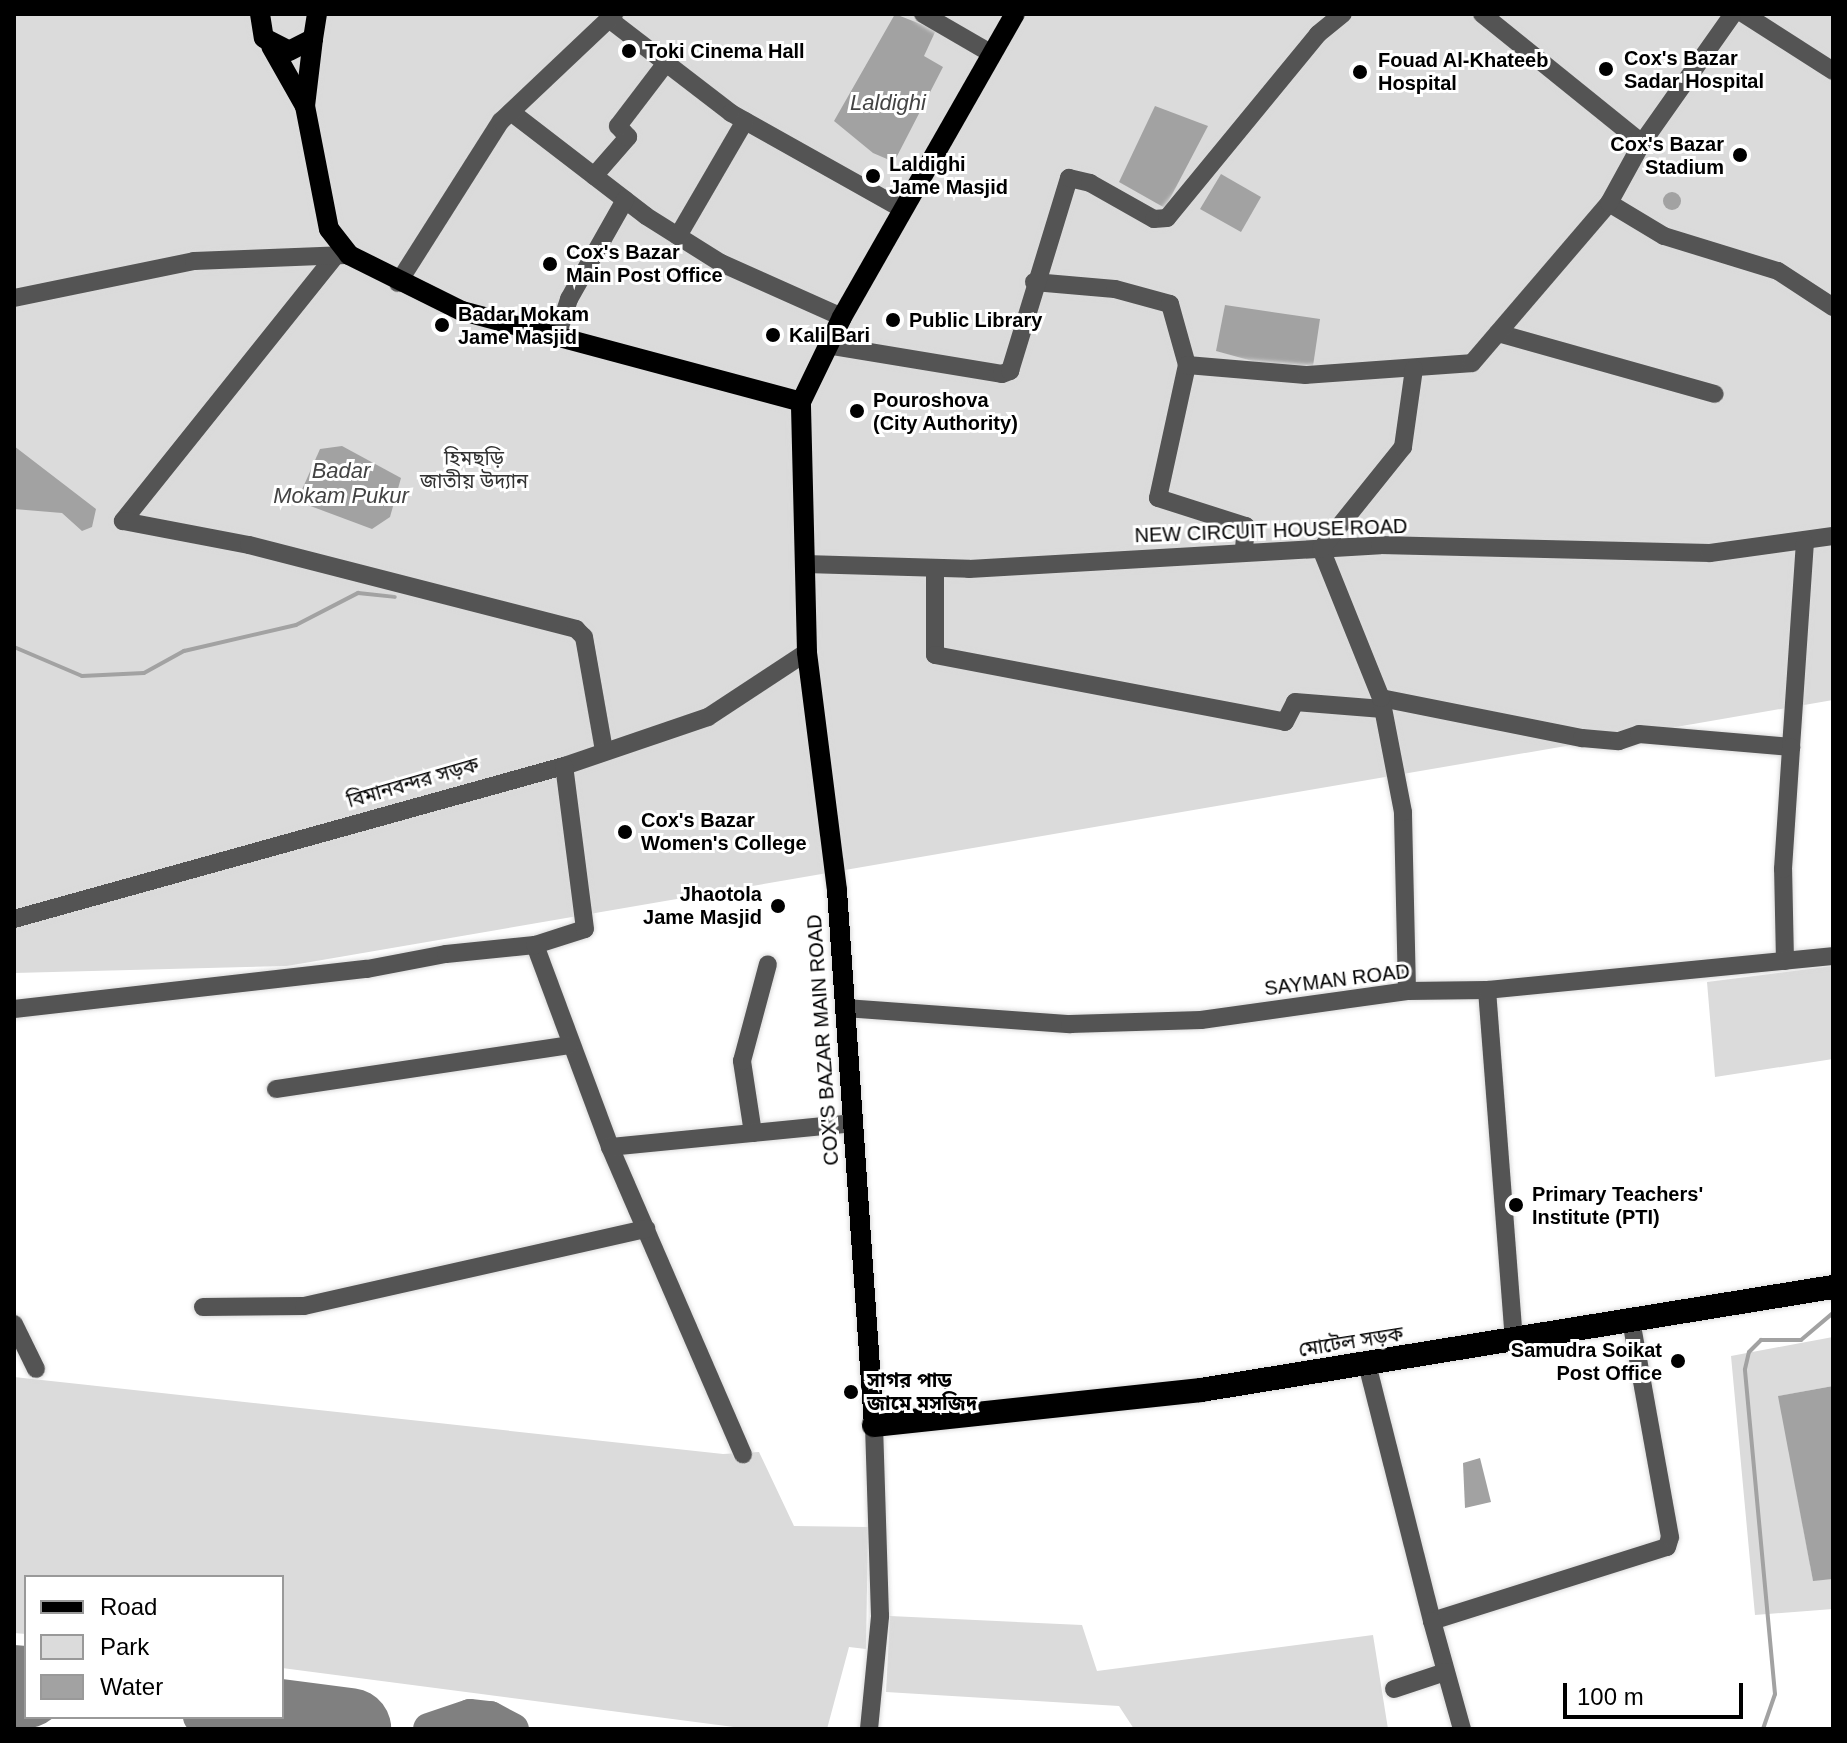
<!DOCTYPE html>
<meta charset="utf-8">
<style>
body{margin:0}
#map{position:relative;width:1847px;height:1743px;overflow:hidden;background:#fff;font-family:Helvetica,"Noto Sans Bengali",sans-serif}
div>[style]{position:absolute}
.green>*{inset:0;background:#dbdbdb}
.water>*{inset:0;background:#a2a2a2}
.round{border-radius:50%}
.stream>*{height:4px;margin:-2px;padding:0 2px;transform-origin:2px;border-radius:2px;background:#a2a2a2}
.taxiway>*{height:32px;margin:-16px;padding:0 16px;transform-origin:16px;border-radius:16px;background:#808080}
.runway>*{height:82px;margin:-41px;padding:0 41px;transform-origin:41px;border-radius:41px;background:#808080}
.roads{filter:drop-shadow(0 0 2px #dbdbdb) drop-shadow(0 0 2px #dbdbdb)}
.minor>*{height:18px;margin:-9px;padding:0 9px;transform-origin:9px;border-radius:9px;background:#545454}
.major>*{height:20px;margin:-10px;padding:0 10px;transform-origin:10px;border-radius:10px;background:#000}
.highway>*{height:24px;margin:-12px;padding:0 12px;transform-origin:12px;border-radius:12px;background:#000}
.dots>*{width:22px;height:22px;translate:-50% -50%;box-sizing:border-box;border:4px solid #fff;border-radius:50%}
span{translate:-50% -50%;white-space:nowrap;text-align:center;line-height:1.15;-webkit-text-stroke:6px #fff;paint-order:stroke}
.poi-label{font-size:20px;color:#000;font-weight:700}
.left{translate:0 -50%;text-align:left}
.right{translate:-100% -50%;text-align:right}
.park-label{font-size:20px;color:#323232}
.street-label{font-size:20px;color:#000}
.water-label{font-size:22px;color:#434343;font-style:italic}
.frame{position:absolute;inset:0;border:16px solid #000;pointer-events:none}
.legend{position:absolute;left:24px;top:1575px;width:260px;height:144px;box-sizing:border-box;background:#fff;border:2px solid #999;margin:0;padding:10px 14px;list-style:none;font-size:24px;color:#000}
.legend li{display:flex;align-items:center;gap:16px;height:40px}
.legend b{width:40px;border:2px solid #999}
.scale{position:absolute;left:1563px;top:1683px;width:180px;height:36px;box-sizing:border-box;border:4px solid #000;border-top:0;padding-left:10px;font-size:24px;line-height:28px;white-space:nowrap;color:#000;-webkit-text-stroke:6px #fff;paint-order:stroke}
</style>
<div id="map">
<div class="green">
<i style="clip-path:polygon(14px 14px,1833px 14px,1833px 700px,287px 966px,14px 973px)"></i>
<i style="clip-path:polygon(1833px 966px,1833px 1059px,1715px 1077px,1707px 982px)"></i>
<i style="clip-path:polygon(1833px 1337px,1833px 1386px,1779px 1396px,1813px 1580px,1833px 1579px,1833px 1609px,1755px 1615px,1731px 1356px)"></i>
<i style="clip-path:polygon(14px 1377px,723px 1454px,759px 1452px,794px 1526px,868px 1527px,866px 1649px,849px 1647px,827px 1729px,749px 1729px,282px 1668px,282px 1577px,26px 1577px,26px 1634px,14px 1633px)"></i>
<i style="clip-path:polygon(890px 1616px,1082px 1625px,1097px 1671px,1373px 1635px,1388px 1729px,1134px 1729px,1119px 1706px,886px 1692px)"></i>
</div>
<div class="water">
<i style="clip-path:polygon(895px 14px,936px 30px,924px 56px,943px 67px,894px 162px,873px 153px,834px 121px)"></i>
<i style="clip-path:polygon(1155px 106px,1208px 126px,1165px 208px,1119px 182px)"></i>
<i style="clip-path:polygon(1221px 174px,1261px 197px,1241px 232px,1200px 209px)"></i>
<i class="round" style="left:1663px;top:192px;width:18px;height:18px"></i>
<i style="clip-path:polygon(1225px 305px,1320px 319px,1313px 366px,1256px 362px,1216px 351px)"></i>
<i style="clip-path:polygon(14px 446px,96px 509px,92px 527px,82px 531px,62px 513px,14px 509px)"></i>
<i style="clip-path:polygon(342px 446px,401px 478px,390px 517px,372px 529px,297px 501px,320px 449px)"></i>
<i style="clip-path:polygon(1833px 1386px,1833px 1579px,1813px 1581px,1778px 1396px)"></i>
<i style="clip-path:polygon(1480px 1458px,1491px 1502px,1465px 1508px,1463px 1463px)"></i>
</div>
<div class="stream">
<i style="left:14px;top:647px;width:74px;rotate:23.1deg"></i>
<i style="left:82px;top:676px;width:62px;rotate:-2.8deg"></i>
<i style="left:144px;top:673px;width:46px;rotate:-28.8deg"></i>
<i style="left:184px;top:651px;width:115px;rotate:-13.1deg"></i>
<i style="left:296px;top:625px;width:70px;rotate:-27.3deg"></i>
<i style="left:358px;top:593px;width:37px;rotate:6deg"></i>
<i style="left:1763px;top:1729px;width:37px;rotate:-71deg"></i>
<i style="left:1775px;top:1694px;width:326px;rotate:-95.3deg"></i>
<i style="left:1745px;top:1369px;width:17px;rotate:-77deg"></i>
<i style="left:1749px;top:1352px;width:17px;rotate:-45deg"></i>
<i style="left:1761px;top:1340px;width:40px"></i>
<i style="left:1801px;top:1340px;width:42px;rotate:-40.2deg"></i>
</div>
<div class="taxiway">
<i style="left:199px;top:1717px;width:22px;rotate:34deg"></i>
<i style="left:429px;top:1729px;width:43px;rotate:-18.9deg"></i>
<i style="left:470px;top:1715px;width:20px;rotate:6deg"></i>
<i style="left:490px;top:1717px;width:26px;rotate:28deg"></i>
</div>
<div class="runway">
<i style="left:14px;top:1686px;width:12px;rotate:5deg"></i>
<i style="left:256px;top:1717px;width:95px;rotate:7.3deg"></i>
</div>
<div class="roads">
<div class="minor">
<i style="left:923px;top:14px;width:80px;rotate:30.1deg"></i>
<i style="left:1482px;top:14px;width:206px;rotate:38.9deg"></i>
<i style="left:1744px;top:14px;width:106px;rotate:32.6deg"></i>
<i style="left:609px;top:19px;width:154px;rotate:37.6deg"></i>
<i style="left:731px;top:113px;width:196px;rotate:29.3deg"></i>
<i style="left:511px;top:112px;width:170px;rotate:37.6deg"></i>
<i style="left:646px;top:216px;width:89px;rotate:32.1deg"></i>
<i style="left:721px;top:263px;width:133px;rotate:24.1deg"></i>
<i style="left:594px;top:176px;width:52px;rotate:-48.9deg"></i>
<i style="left:628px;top:137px;width:15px;rotate:-132deg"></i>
<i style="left:618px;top:126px;width:79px;rotate:-52.7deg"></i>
<i style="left:1609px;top:203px;width:64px;rotate:31deg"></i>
<i style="left:1664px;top:236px;width:119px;rotate:17.1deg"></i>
<i style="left:1778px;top:271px;width:66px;rotate:33.2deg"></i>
<i style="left:678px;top:236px;width:133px;rotate:-59.8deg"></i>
<i style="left:336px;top:255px;width:341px;rotate:128.7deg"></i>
<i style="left:123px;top:521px;width:128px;rotate:10.8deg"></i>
<i style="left:249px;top:545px;width:338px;rotate:14.4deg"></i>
<i style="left:576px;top:629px;width:11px;rotate:45deg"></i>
<i style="left:584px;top:637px;width:116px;rotate:80deg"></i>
<i style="left:1034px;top:282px;width:81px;rotate:4.9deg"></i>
<i style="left:1115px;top:289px;width:57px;rotate:15.3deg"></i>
<i style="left:1170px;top:304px;width:63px;rotate:74.4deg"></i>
<i style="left:1187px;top:365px;width:136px;rotate:102.3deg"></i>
<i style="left:1158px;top:498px;width:92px;rotate:17.7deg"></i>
<i style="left:1246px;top:526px;width:25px;rotate:95deg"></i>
<i style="left:398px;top:283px;width:192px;rotate:-57.6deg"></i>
<i style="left:501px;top:121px;width:156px;rotate:-43.4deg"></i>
<i style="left:14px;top:298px;width:184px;rotate:-11.6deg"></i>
<i style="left:194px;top:261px;width:152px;rotate:-2.3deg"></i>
<i style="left:558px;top:333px;width:36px;rotate:-72deg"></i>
<i style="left:569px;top:299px;width:114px;rotate:-60.5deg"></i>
<i style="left:1498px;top:333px;width:225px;rotate:15.7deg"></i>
<i style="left:827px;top:345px;width:177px;rotate:9.4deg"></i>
<i style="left:1002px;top:374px;width:9px;rotate:-21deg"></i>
<i style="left:1010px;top:371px;width:202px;rotate:-73deg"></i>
<i style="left:1069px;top:178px;width:22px;rotate:13deg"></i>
<i style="left:1090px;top:183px;width:73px;rotate:29.4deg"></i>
<i style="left:1154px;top:219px;width:13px;rotate:-4deg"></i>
<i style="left:1167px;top:218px;width:238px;rotate:-50.6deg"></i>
<i style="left:1318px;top:34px;width:32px;rotate:-39deg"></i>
<i style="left:1187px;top:365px;width:119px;rotate:4.8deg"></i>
<i style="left:1306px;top:375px;width:166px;rotate:-4.1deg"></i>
<i style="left:1472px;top:363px;width:211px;rotate:-49.4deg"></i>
<i style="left:1609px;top:203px;width:68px;rotate:-61.2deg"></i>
<i style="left:1642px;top:143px;width:158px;rotate:-54.8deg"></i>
<i style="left:805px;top:564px;width:164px;rotate:1.7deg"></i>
<i style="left:969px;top:569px;width:412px;rotate:-3.3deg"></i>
<i style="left:1380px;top:545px;width:330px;rotate:1.4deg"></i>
<i style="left:1710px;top:553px;width:124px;rotate:-7.9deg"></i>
<i style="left:935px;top:568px;width:87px;rotate:90deg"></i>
<i style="left:935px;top:655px;width:356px;rotate:10.8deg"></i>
<i style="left:1285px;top:722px;width:22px;rotate:-63deg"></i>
<i style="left:1295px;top:702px;width:88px;rotate:4.5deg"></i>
<i style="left:1381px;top:698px;width:205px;rotate:11.3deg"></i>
<i style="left:1582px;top:738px;width:37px;rotate:5deg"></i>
<i style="left:1619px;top:741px;width:21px;rotate:-19deg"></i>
<i style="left:1639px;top:734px;width:153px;rotate:4.9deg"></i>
<i style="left:1791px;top:747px;width:204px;rotate:-86.1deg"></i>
<i style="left:14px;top:919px;width:571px;rotate:-15.55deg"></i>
<i style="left:564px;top:766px;width:152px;rotate:-18.8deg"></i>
<i style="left:708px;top:717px;width:118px;rotate:-33.3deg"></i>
<i style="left:535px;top:945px;width:215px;rotate:69.6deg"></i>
<i style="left:610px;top:1147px;width:335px;rotate:66.6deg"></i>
<i style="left:1785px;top:961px;width:92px;rotate:-91.2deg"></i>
<i style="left:1783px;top:869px;width:122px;rotate:-86.2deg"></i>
<i style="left:1487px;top:990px;width:351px;rotate:85.6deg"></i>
<i style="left:1407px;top:991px;width:179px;rotate:-91.3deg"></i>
<i style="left:1403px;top:812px;width:116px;rotate:-100.9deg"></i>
<i style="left:1381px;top:698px;width:161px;rotate:-111.9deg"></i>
<i style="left:1321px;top:549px;width:131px;rotate:-51.2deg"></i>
<i style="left:1403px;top:447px;width:79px;rotate:-82deg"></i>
<i style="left:845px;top:1008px;width:226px;rotate:4.1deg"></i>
<i style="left:1070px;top:1024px;width:131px;rotate:-1.7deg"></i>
<i style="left:1201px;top:1020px;width:208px;rotate:-8deg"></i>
<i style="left:1407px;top:991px;width:80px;rotate:-0.7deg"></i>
<i style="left:1487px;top:990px;width:348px;rotate:-5.6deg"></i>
<i style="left:14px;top:1009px;width:355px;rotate:-6.5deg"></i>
<i style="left:367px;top:969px;width:80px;rotate:-10.8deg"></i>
<i style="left:446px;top:954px;width:89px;rotate:-5.8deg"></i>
<i style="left:535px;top:945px;width:52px;rotate:-17.7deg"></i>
<i style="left:585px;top:929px;width:164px;rotate:-97.3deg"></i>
<i style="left:276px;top:1089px;width:296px;rotate:-8.5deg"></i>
<i style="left:753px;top:1133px;width:73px;rotate:-98.7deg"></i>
<i style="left:742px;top:1061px;width:100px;rotate:-75deg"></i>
<i style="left:610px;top:1147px;width:244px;rotate:-5.6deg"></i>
<i style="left:203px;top:1307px;width:101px;rotate:-0.6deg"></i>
<i style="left:304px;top:1306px;width:351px;rotate:-12.7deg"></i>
<i style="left:14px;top:1324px;width:50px;rotate:63.9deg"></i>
<i style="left:1367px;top:1364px;width:265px;rotate:75.8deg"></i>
<i style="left:1432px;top:1621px;width:246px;rotate:-17.5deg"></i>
<i style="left:1667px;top:1547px;width:10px;rotate:-73deg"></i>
<i style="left:1670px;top:1537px;width:220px;rotate:-100.2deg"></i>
<i style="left:1432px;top:1621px;width:112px;rotate:74.5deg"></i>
<i style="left:1394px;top:1689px;width:54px;rotate:-18.4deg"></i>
<i style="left:869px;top:1729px;width:114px;rotate:-84.4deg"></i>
<i style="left:880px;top:1616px;width:191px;rotate:-91.8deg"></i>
</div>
<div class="major">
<i style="left:260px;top:14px;width:24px;rotate:81deg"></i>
<i style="left:264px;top:38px;width:28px;rotate:27deg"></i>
<i style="left:289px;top:51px;width:27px;rotate:-27deg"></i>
<i style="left:313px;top:39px;width:25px;rotate:-81deg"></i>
<i style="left:271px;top:46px;width:69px;rotate:60.5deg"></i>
<i style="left:305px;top:106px;width:125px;rotate:79deg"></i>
<i style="left:329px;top:229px;width:33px;rotate:52deg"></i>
<i style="left:349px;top:255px;width:126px;rotate:26.4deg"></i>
<i style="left:462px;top:311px;width:351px;rotate:15deg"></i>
<i style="left:305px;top:106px;width:67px;rotate:-83.2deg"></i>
<i style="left:874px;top:1425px;width:536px;rotate:-93.96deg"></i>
<i style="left:837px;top:890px;width:240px;rotate:-97.2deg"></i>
<i style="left:807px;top:652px;width:250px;rotate:-91.4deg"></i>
<i style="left:801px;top:402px;width:94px;rotate:-64.2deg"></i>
<i style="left:842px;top:317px;width:349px;rotate:-60.3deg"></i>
</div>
<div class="highway">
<i style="left:874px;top:1425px;width:329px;rotate:-6.1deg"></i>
<i style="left:1201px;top:1390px;width:640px;rotate:-9.26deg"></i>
</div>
</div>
<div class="dots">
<i style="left:629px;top:51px;background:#000"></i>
<i style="left:1606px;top:69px;background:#000"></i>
<i style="left:1360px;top:72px;background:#000"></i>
<i style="left:1740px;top:155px;background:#000"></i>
<i style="left:873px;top:176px;background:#000"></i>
<i style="left:550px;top:264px;background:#000"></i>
<i style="left:893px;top:320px;background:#000"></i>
<i style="left:442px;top:325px;background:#000"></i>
<i style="left:773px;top:335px;background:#000"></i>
<i style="left:857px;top:411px;background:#000"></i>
<i style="left:625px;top:832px;background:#000"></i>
<i style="left:778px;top:906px;background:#000"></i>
<i style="left:1516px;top:1205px;background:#000"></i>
<i style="left:1678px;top:1361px;background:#000"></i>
<i style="left:851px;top:1392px;background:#000"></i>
</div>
<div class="poi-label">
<span class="left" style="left:645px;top:51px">Toki Cinema Hall</span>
<span class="left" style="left:1624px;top:70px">Cox's Bazar<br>Sadar Hospital</span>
<span class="left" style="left:1378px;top:72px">Fouad Al-Khateeb<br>Hospital</span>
<span class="right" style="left:1724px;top:156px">Cox's Bazar<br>Stadium</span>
<span class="left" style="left:889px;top:176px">Laldighi<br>Jame Masjid</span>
<span class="left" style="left:566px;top:264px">Cox's Bazar<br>Main Post Office</span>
<span class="left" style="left:458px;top:326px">Badar Mokam<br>Jame Masjid</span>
<span class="left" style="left:909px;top:320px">Public Library</span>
<span class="left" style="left:789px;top:335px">Kali Bari</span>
<span class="left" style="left:873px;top:412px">Pouroshova<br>(City Authority)</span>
<span class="left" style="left:641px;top:832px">Cox's Bazar<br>Women's College</span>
<span class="right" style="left:762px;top:906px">Jhaotola<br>Jame Masjid</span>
<span class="left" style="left:1532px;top:1206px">Primary Teachers'<br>Institute (PTI)</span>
<span class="right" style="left:1662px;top:1362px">Samudra Soikat<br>Post Office</span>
<span class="left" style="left:867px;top:1392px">সাগর পাড়<br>জামে মসজিদ</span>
</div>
<div class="park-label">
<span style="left:474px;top:470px">হিমছড়ি<br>জাতীয় উদ্যান</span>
</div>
<div class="street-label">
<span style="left:1271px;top:531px;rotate:-2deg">NEW CIRCUIT HOUSE ROAD</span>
<span style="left:413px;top:783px;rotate:-16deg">বিমানবন্দর সড়ক</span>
<span style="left:1337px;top:980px;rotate:-7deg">SAYMAN ROAD</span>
<span style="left:823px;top:1040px;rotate:-94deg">COX'S BAZAR MAIN ROAD</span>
<span style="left:1351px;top:1342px;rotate:-9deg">মোটেল সড়ক</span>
</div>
<div class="water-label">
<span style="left:888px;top:103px">Laldighi</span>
<span style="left:341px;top:483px">Badar<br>Mokam Pukur</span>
</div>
<div class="frame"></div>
<ul class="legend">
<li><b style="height:10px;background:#000"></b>Road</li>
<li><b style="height:22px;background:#dbdbdb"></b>Park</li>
<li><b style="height:22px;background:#a2a2a2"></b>Water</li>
</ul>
<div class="scale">100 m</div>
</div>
